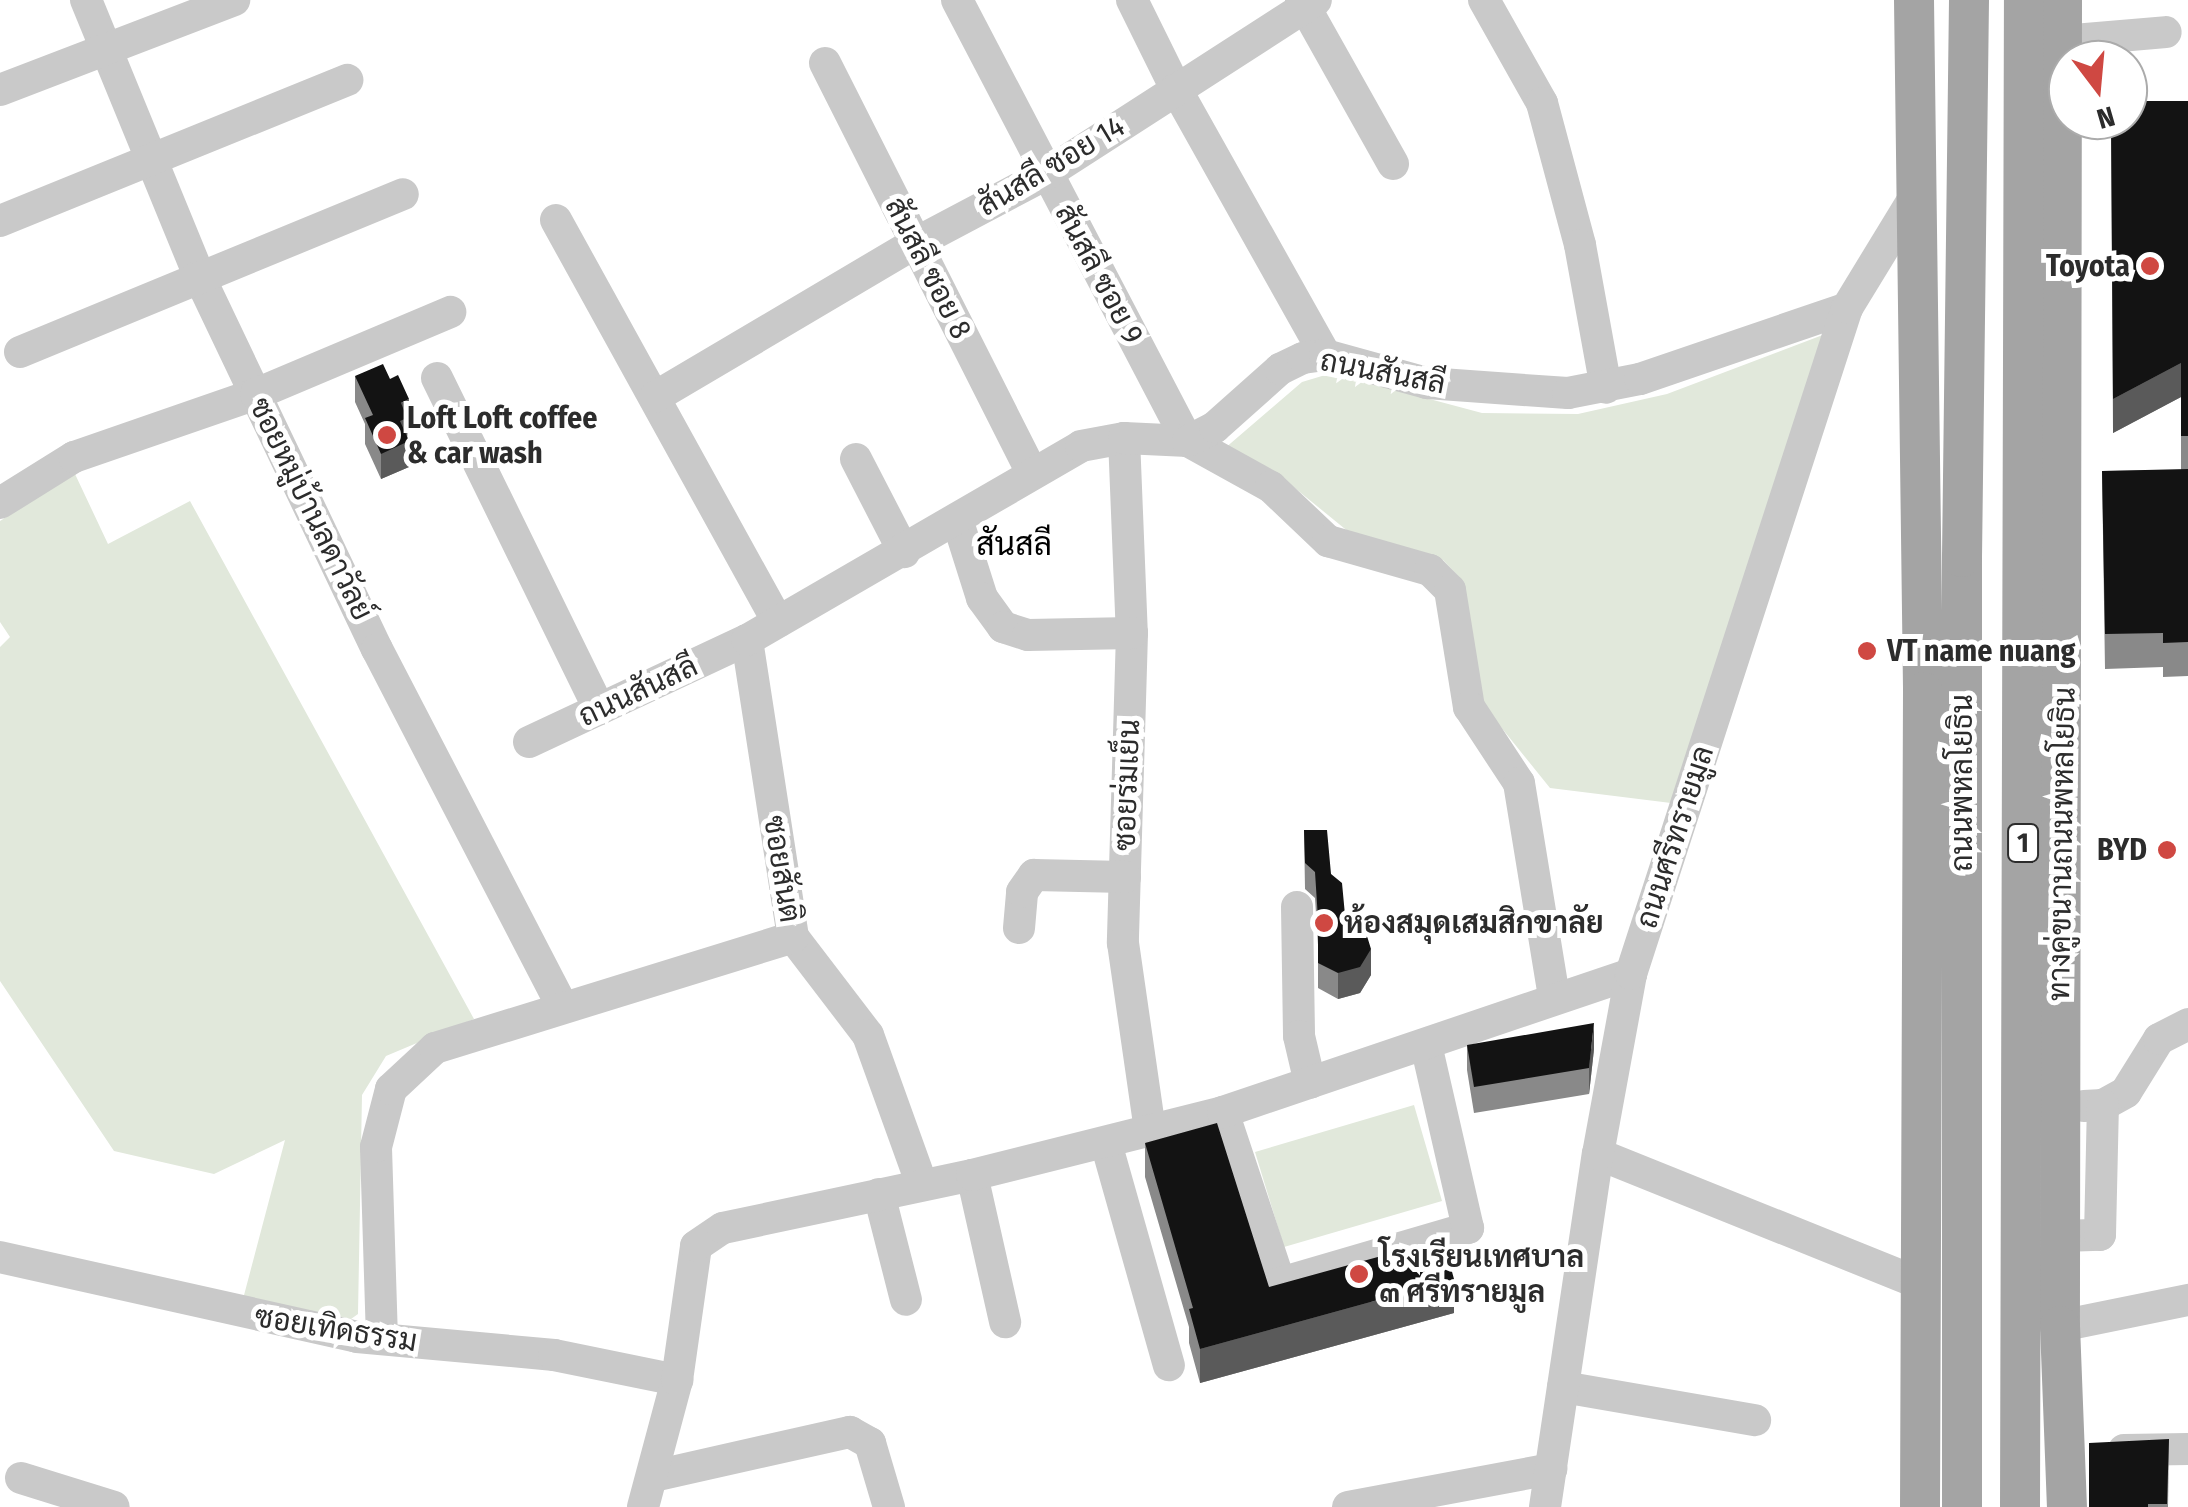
<!DOCTYPE html>
<meta charset="utf-8">
<style>
body{margin:0}
#map{position:relative;width:2188px;height:1507px;overflow:hidden;background:#fff;font-family:"Fira Sans Condensed",Sarabun,sans-serif}
div>[style]{position:absolute}
.green>*{inset:0;background:#e1e8db}
.minor>*{height:32px;margin:-16px;padding:0 16px;transform-origin:16px;border-radius:16px;background:#c9c9c9}
.major>*{height:40px;margin:-20px;padding:0 20px;transform-origin:20px;border-radius:20px;background:#a4a4a4}
.wall>*{inset:0;background:#898989}
.shaded-wall>*{inset:0;background:#5a5a5a}
.building>*{inset:0;background:#131313}
.dots>*{width:28px;height:28px;translate:-50% -50%;box-sizing:border-box;border:5px solid #fff;border-radius:50%}
span{translate:-50% -50%;white-space:nowrap;text-align:center;line-height:1.15;-webkit-text-stroke:10px #fff;paint-order:stroke}
.shield-label span{padding:2px 8px;background:#fff;border:2px solid;border-radius:8px;-webkit-text-stroke-width:0}
.shield-label{font-size:28px;color:#2c2c2c;font-weight:700}
.street-label{font-size:30px;color:#2c2c2c}
.poi-label{font-size:30px;color:#2c2c2c;font-weight:700}
.right{translate:-100% -50%;text-align:right}
.left{translate:0 -50%;text-align:left}
.neighbourhood-label{font-size:32px;color:#000}
.north{position:absolute;left:2048px;top:40px;width:100px;height:100px;box-sizing:border-box;background:#fff;border:2px solid #ababab;border-radius:50%;rotate:164deg;font-size:28px;font-weight:700;line-height:40px;text-align:center;color:#2c2c2c}
.north::after{content:'';display:block;margin:auto;width:35px;height:45px;background:#cf4842;clip-path:polygon(50% 0,100% 100%,50% 72%,0 100%)}
</style>
<div id="map">
<div class="green">
<i style="clip-path:polygon(1828px 333px,1671px 803px,1550px 788px,1484px 706px,1464px 582px,1443px 560px,1350px 533px,1285px 480px,1224px 449px,1302px 382px,1332px 373px,1482px 413px,1578px 414px,1667px 394px)"></i>
<i style="clip-path:polygon(75px 474px,108px 544px,190px 501px,474px 1019px,386px 1056px,362px 1095px,358px 1314px,344px 1324px,243px 1299px,285px 1140px,214px 1174px,114px 1151px,0 981px,0 647px,10px 637px,0 622px,0 521px)"></i>
<i style="clip-path:polygon(1414px 1105px,1442px 1201px,1284px 1247px,1255px 1152px)"></i>
</div>
<div class="minor">
<i style="left:86px;top:0;width:298px;rotate:67.7deg"></i>
<i style="left:199px;top:276px;width:413px;rotate:64.5deg"></i>
<i style="left:377px;top:649px;width:402px;rotate:62.6deg"></i>
<i style="left:957px;top:0;width:498px;rotate:62.4deg"></i>
<i style="left:1188px;top:441px;width:95px;rotate:29deg"></i>
<i style="left:1271px;top:487px;width:79px;rotate:43.5deg"></i>
<i style="left:1328px;top:541px;width:106px;rotate:15.9deg"></i>
<i style="left:1430px;top:570px;width:28px;rotate:45deg"></i>
<i style="left:1450px;top:590px;width:119px;rotate:80.8deg"></i>
<i style="left:1469px;top:707px;width:91px;rotate:56.7deg"></i>
<i style="left:1519px;top:783px;width:217px;rotate:80.7deg"></i>
<i style="left:1132px;top:0;width:99px;rotate:63.7deg"></i>
<i style="left:1176px;top:89px;width:305px;rotate:60.7deg"></i>
<i style="left:1301px;top:0;width:188px;rotate:60.7deg"></i>
<i style="left:1484px;top:0;width:118px;rotate:60.6deg"></i>
<i style="left:1542px;top:103px;width:147px;rotate:75deg"></i>
<i style="left:1580px;top:245px;width:145px;rotate:79.7deg"></i>
<i style="left:2062px;top:41px;width:104px;rotate:-4.9deg"></i>
<i style="left:825px;top:63px;width:459px;rotate:63.2deg"></i>
<i style="left:0;top:90px;width:251px;rotate:-21deg"></i>
<i style="left:556px;top:220px;width:459px;rotate:61.1deg"></i>
<i style="left:0;top:221px;width:375px;rotate:-22.1deg"></i>
<i style="left:20px;top:352px;width:414px;rotate:-22.4deg"></i>
<i style="left:437px;top:378px;width:369px;rotate:63.9deg"></i>
<i style="left:655px;top:397px;width:301px;rotate:-30.6deg"></i>
<i style="left:914px;top:244px;width:149px;rotate:-27.9deg"></i>
<i style="left:1046px;top:174px;width:321px;rotate:-32.8deg"></i>
<i style="left:1124px;top:438px;width:195px;rotate:87.7deg"></i>
<i style="left:1132px;top:633px;width:310px;rotate:91.7deg"></i>
<i style="left:1123px;top:943px;width:190px;rotate:81.8deg"></i>
<i style="left:856px;top:459px;width:105px;rotate:62.7deg"></i>
<i style="left:0;top:503px;width:87px;rotate:-31.9deg"></i>
<i style="left:74px;top:457px;width:193px;rotate:-19.1deg"></i>
<i style="left:256px;top:394px;width:211px;rotate:-22.9deg"></i>
<i style="left:957px;top:519px;width:83px;rotate:72.4deg"></i>
<i style="left:982px;top:598px;width:36px;rotate:54deg"></i>
<i style="left:1003px;top:627px;width:26px;rotate:18deg"></i>
<i style="left:1028px;top:635px;width:104px;rotate:-1.1deg"></i>
<i style="left:747px;top:640px;width:301px;rotate:81.2deg"></i>
<i style="left:793px;top:937px;width:123px;rotate:52.6deg"></i>
<i style="left:868px;top:1035px;width:159px;rotate:70.2deg"></i>
<i style="left:529px;top:742px;width:241px;rotate:-25.1deg"></i>
<i style="left:747px;top:640px;width:386px;rotate:-30.1deg"></i>
<i style="left:1081px;top:446px;width:44px;rotate:-10.5deg"></i>
<i style="left:1124px;top:438px;width:64px;rotate:2.7deg"></i>
<i style="left:1188px;top:441px;width:30px;rotate:-27deg"></i>
<i style="left:1215px;top:427px;width:87px;rotate:-41.7deg"></i>
<i style="left:1280px;top:369px;width:25px;rotate:-26deg"></i>
<i style="left:1303px;top:358px;width:22px;rotate:-8deg"></i>
<i style="left:1325px;top:355px;width:106px;rotate:15.4deg"></i>
<i style="left:1427px;top:383px;width:141px;rotate:4.1deg"></i>
<i style="left:1568px;top:393px;width:73px;rotate:-11deg"></i>
<i style="left:1640px;top:379px;width:219px;rotate:-18.9deg"></i>
<i style="left:1297px;top:907px;width:129px;rotate:89.1deg"></i>
<i style="left:1299px;top:1036px;width:48px;rotate:76.8deg"></i>
<i style="left:1019px;top:928px;width:36px;rotate:-85deg"></i>
<i style="left:1022px;top:892px;width:21px;rotate:-55deg"></i>
<i style="left:1034px;top:875px;width:91px;rotate:1.3deg"></i>
<i style="left:2084px;top:1106px;width:19px;rotate:-3deg"></i>
<i style="left:2103px;top:1105px;width:26px;rotate:-29deg"></i>
<i style="left:2126px;top:1092px;width:62px;rotate:-58.1deg"></i>
<i style="left:2159px;top:1039px;width:33px;rotate:-27deg"></i>
<i style="left:1223px;top:1112px;width:180px;rotate:71.6deg"></i>
<i style="left:1280px;top:1283px;width:196px;rotate:-16.3deg"></i>
<i style="left:1468px;top:1228px;width:188px;rotate:-102.9deg"></i>
<i style="left:1106px;top:1143px;width:231px;rotate:74.2deg"></i>
<i style="left:1598px;top:1154px;width:348px;rotate:21.9deg"></i>
<i style="left:972px;top:1175px;width:151px;rotate:77.3deg"></i>
<i style="left:879px;top:1194px;width:109px;rotate:75.7deg"></i>
<i style="left:2062px;top:1236px;width:38px;rotate:-2deg"></i>
<i style="left:2100px;top:1235px;width:130px;rotate:-88.7deg"></i>
<i style="left:0;top:1257px;width:366px;rotate:12.6deg"></i>
<i style="left:357px;top:1337px;width:198px;rotate:5.2deg"></i>
<i style="left:554px;top:1355px;width:126px;rotate:11.5deg"></i>
<i style="left:2060px;top:1326px;width:131px;rotate:-11.5deg"></i>
<i style="left:382px;top:1339px;width:192px;rotate:-91.8deg"></i>
<i style="left:376px;top:1147px;width:60px;rotate:-75.5deg"></i>
<i style="left:391px;top:1089px;width:60px;rotate:-43deg"></i>
<i style="left:435px;top:1048px;width:375px;rotate:-17.2deg"></i>
<i style="left:1563px;top:1387px;width:195px;rotate:9.8deg"></i>
<i style="left:2124px;top:1450px;width:64px;rotate:-0.9deg"></i>
<i style="left:654px;top:1476px;width:201px;rotate:-12.7deg"></i>
<i style="left:850px;top:1432px;width:23px;rotate:29deg"></i>
<i style="left:870px;top:1443px;width:67px;rotate:73.5deg"></i>
<i style="left:21px;top:1478px;width:97px;rotate:17.3deg"></i>
<i style="left:643px;top:1507px;width:131px;rotate:-75deg"></i>
<i style="left:677px;top:1380px;width:135px;rotate:-81.9deg"></i>
<i style="left:696px;top:1246px;width:32px;rotate:-34deg"></i>
<i style="left:723px;top:1228px;width:255px;rotate:-12deg"></i>
<i style="left:972px;top:1175px;width:259px;rotate:-14.1deg"></i>
<i style="left:1223px;top:1112px;width:431px;rotate:-18.7deg"></i>
<i style="left:1348px;top:1507px;width:207px;rotate:-10.6deg"></i>
<i style="left:1545px;top:1507px;width:357px;rotate:-81.5deg"></i>
<i style="left:1598px;top:1154px;width:183px;rotate:-79.6deg"></i>
<i style="left:1631px;top:974px;width:700px;rotate:-72.03deg"></i>
<i style="left:1847px;top:308px;width:127px;rotate:-58.6deg"></i>
</div>
<div class="major">
<i style="left:1914px;top:0;width:692px;rotate:89.25deg"></i>
<i style="left:1923px;top:692px;width:815px;rotate:90.21deg"></i>
<i style="left:2062px;top:0;width:1326px;rotate:90.09deg"></i>
<i style="left:2060px;top:1326px;width:181px;rotate:87.8deg"></i>
<i style="left:1962px;top:1507px;width:950px;rotate:-90deg"></i>
<i style="left:1962px;top:557px;width:557px;rotate:-89.28deg"></i>
<i style="left:2020px;top:1507px;width:1507px;rotate:-89.85deg"></i>
</div>
<div class="wall">
<i style="clip-path:polygon(2188px 101px,2188px 676px,2163px 677px,2163px 667px,2105px 669px,2102px 471px,2181px 470px,2181px 397px,2113px 433px,2111px 120px)"></i>
<i style="clip-path:polygon(355px 376px,409px 425px,407px 426px,407px 437px,409px 467px,381px 479px,365px 444px,365px 424px,355px 402px)"></i>
<i style="clip-path:polygon(1304px 830px,1331px 874px,1345px 915px,1371px 975px,1360px 993px,1338px 999px,1318px 988px,1318px 945px,1315px 898px,1305px 889px)"></i>
<i style="clip-path:polygon(1467px 1045px,1594px 1049px,1589px 1094px,1474px 1113px,1467px 1070px)"></i>
<i style="clip-path:polygon(1145px 1143px,1269px 1287px,1454px 1313px,1200px 1383px,1189px 1343px,1189px 1327px,1145px 1177px)"></i>
<i style="clip-path:polygon(2169px 1439px,2168px 1507px,2089px 1507px)"></i>
</div>
<div class="shaded-wall">
<i style="clip-path:polygon(2181px 363px,2181px 397px,2113px 433px,2113px 399px)"></i>
<i style="clip-path:polygon(409px 399px,407px 442px,409px 441px,409px 467px,381px 479px,381px 454px,401px 403px)"></i>
<i style="clip-path:polygon(1371px 949px,1371px 975px,1360px 993px,1338px 999px,1338px 973px)"></i>
<i style="clip-path:polygon(1594px 1023px,1594px 1049px,1589px 1094px,1589px 1068px)"></i>
<i style="clip-path:polygon(1454px 1279px,1454px 1313px,1200px 1383px,1200px 1349px)"></i>
</div>
<div class="building">
<i style="clip-path:polygon(2128px 101px,2188px 101px,2188px 436px,2181px 436px,2181px 363px,2113px 399px,2111px 120px,2128px 120px)"></i>
<i style="clip-path:polygon(383px 364px,390px 379px,398px 375px,409px 399px,401px 403px,407px 418px,400px 421px,409px 441px,381px 454px,365px 418px,373px 415px,355px 376px)"></i>
<i style="clip-path:polygon(2188px 469px,2188px 642px,2163px 643px,2163px 633px,2105px 634px,2102px 471px)"></i>
<i style="clip-path:polygon(1304px 830px,1327px 830px,1331px 874px,1342px 883px,1345px 915px,1363px 923px,1371px 949px,1360px 967px,1338px 973px,1318px 963px,1318px 933px,1324px 925px,1318px 919px,1315px 872px,1305px 863px)"></i>
<i style="clip-path:polygon(1594px 1023px,1589px 1068px,1474px 1087px,1467px 1045px)"></i>
<i style="clip-path:polygon(1217px 1123px,1269px 1287px,1443px 1239px,1454px 1279px,1200px 1349px,1189px 1309px,1193px 1308px,1145px 1143px)"></i>
<i style="clip-path:polygon(2169px 1439px,2167px 1504px,2148px 1504px,2148px 1507px,2089px 1507px,2089px 1443px)"></i>
</div>
<div class="dots">
<i style="left:2150px;top:266px;background:#cf4842"></i>
<i style="left:387px;top:435px;background:#cf4842"></i>
<i style="left:1867px;top:651px;background:#cf4842"></i>
<i style="left:2167px;top:850px;background:#cf4842"></i>
<i style="left:1324px;top:923px;background:#cf4842"></i>
<i style="left:1359px;top:1274px;background:#cf4842"></i>
</div>
<div class="shield-label">
<span style="left:2023px;top:843px">1</span>
</div>
<div class="street-label">
<span style="left:1051px;top:166px;rotate:-31deg">สันสลี ซอย 14</span>
<span style="left:928px;top:268px;rotate:63deg">สันสลี ซอย 8</span>
<span style="left:1099px;top:274px;rotate:62deg">สันสลี ซอย 9</span>
<span style="left:1383px;top:372px;rotate:11deg">ถนนสันสลี</span>
<span style="left:311px;top:509px;rotate:64deg">ซอยหมู่บ้านลดาวัลย์</span>
<span style="left:638px;top:691px;rotate:-25deg">ถนนสันสลี</span>
<span style="left:1962px;top:783px;rotate:-90deg">ถนนพหลโยธิน</span>
<span style="left:1127px;top:785px;rotate:-88deg">ซอยร่มเย็น</span>
<span style="left:1675px;top:837px;rotate:-72deg">ถนนศรีทรายมูล</span>
<span style="left:2062px;top:844px;rotate:-89deg">ทางคู่ขนานถนนพหลโยธิน</span>
<span style="left:782px;top:869px;rotate:81deg">ซอยสันติ</span>
<span style="left:336px;top:1329px;rotate:9deg">ซอยเทิดธรรม</span>
</div>
<div class="poi-label">
<span class="right" style="left:2130px;top:266px">Toyota</span>
<span class="left" style="left:407px;top:435px">Loft Loft coffee<br>&amp; car wash</span>
<span class="left" style="left:1887px;top:651px">VT name nuang</span>
<span class="right" style="left:2147px;top:850px">BYD</span>
<span class="left" style="left:1344px;top:923px">ห้องสมุดเสมสิกขาลัย</span>
<span class="left" style="left:1379px;top:1274px">โรงเรียนเทศบาล<br>๓ ศรีทรายมูล</span>
</div>
<div class="neighbourhood-label">
<span style="left:1014px;top:544px">สันสลี</span>
</div>
<div class="north">N</div>
</div>
